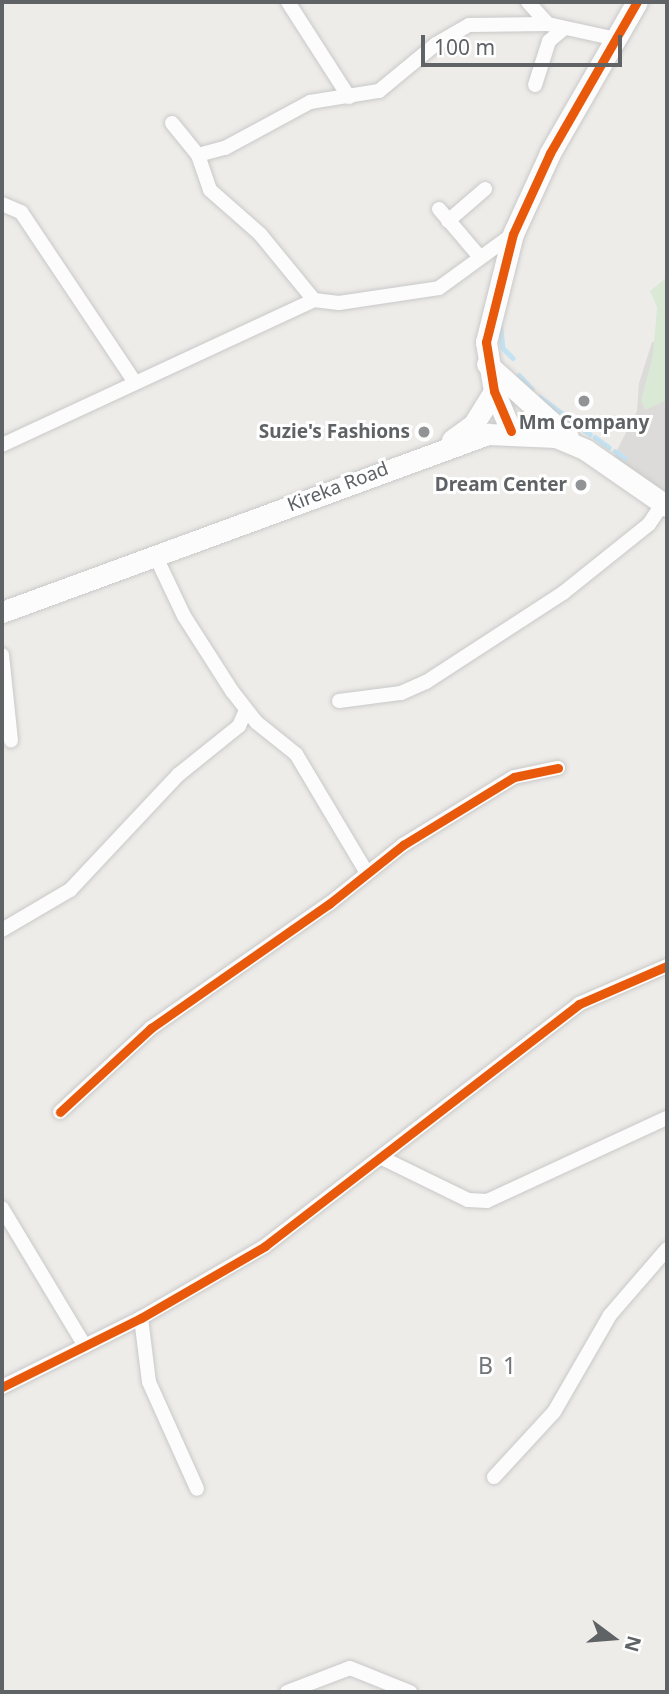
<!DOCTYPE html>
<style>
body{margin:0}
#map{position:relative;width:669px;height:1694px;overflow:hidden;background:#eeece9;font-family:"Noto Sans",sans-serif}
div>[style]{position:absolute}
.industrial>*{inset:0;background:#dddbd9}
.green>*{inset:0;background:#dae8d6}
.stream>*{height:4.5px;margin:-2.25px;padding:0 2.25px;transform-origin:2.25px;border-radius:2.25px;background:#c3e2f2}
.roads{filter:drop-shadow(0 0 2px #c8c9c8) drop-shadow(0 0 2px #c8c9c8)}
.street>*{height:14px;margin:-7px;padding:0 7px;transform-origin:7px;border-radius:7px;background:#fcfcfc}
.secondary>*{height:21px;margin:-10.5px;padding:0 10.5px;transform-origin:10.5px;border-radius:10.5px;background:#fcfcfc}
.cycleway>*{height:9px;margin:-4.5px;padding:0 4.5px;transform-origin:4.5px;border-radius:4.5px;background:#e8590c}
.dots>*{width:19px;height:19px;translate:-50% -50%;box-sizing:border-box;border:4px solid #fff;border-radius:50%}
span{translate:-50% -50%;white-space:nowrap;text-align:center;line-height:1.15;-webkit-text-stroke:6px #fff;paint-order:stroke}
.poi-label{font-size:19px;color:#5f6366;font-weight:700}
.right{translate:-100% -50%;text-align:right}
.street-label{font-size:19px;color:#5f6366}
.quarter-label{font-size:23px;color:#707578;letter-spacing:2px}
.frame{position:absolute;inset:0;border:4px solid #5f6366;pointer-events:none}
.north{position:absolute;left:578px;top:1603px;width:70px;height:70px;-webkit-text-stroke:5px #fff;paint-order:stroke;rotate:106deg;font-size:19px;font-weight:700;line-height:28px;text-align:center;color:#5f6366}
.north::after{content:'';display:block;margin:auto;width:24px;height:32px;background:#5f6366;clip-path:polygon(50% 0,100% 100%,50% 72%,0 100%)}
.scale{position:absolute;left:421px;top:35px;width:201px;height:32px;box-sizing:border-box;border:4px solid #5f6366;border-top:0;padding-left:9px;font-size:21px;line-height:24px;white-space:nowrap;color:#5f6366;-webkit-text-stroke:5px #fff;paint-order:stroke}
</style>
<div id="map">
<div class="industrial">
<i style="clip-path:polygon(652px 342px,667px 343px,667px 494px,614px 456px,637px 411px,639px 383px)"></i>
</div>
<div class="green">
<i style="clip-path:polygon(666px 278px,667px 400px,645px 410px,641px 401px,653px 355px,657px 307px,650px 291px)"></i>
</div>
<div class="stream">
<i style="left:500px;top:323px;width:25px;rotate:83deg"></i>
<i style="left:503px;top:348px;width:14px;rotate:45deg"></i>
<i style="left:519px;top:375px;width:19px;rotate:47deg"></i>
<i style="left:540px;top:397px;width:62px;rotate:36.5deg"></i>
<i style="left:595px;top:437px;width:17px;rotate:36deg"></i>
<i style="left:615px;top:451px;width:12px;rotate:35deg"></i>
</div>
<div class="roads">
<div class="street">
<i style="left:288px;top:2px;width:113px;rotate:57.3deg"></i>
<i style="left:528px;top:2px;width:30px;rotate:48deg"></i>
<i style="left:548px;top:24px;width:70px;rotate:12.4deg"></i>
<i style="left:535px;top:85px;width:46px;rotate:-72.3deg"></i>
<i style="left:549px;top:41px;width:17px;rotate:-40deg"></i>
<i style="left:172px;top:123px;width:41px;rotate:50.9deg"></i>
<i style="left:198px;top:155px;width:37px;rotate:71deg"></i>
<i style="left:210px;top:190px;width:67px;rotate:41.3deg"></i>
<i style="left:260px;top:234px;width:85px;rotate:50.7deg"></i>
<i style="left:314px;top:300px;width:25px;rotate:7deg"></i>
<i style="left:339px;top:303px;width:101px;rotate:-8.5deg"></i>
<i style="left:439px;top:288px;width:92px;rotate:-36.1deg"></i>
<i style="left:198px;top:155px;width:28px;rotate:-15deg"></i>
<i style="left:225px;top:148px;width:97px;rotate:-28.4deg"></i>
<i style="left:310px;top:102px;width:70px;rotate:-9.1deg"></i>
<i style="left:379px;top:91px;width:74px;rotate:-39.5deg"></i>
<i style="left:436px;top:44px;width:38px;rotate:-30deg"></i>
<i style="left:469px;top:25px;width:79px;rotate:-0.7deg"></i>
<i style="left:2px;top:204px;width:21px;rotate:23deg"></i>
<i style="left:21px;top:212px;width:201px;rotate:56.2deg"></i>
<i style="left:439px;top:209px;width:62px;rotate:49.6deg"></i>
<i style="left:448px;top:221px;width:49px;rotate:-40.9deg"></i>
<i style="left:2px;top:445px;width:344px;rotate:-24.9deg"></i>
<i style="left:156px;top:557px;width:65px;rotate:64.6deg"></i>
<i style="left:184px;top:616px;width:89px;rotate:57.4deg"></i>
<i style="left:232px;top:691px;width:39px;rotate:52deg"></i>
<i style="left:256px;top:722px;width:51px;rotate:38.7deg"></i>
<i style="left:296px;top:754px;width:139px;rotate:59.2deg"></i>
<i style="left:2px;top:655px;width:86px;rotate:84deg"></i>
<i style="left:339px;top:701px;width:63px;rotate:-7.4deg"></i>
<i style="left:401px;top:693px;width:27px;rotate:-24deg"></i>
<i style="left:426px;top:682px;width:163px;rotate:-33deg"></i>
<i style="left:563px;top:593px;width:110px;rotate:-38.7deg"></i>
<i style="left:649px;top:524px;width:25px;rotate:-56deg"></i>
<i style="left:2px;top:930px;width:79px;rotate:-30.5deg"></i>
<i style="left:70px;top:890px;width:158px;rotate:-46.8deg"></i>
<i style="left:178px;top:775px;width:78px;rotate:-38.8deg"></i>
<i style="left:239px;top:726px;width:17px;rotate:-66deg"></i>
<i style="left:60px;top:1112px;width:124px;rotate:-42.7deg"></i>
<i style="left:151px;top:1028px;width:217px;rotate:-34.9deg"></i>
<i style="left:329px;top:904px;width:95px;rotate:-38.6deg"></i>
<i style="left:403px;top:845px;width:130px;rotate:-31.5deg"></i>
<i style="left:514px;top:777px;width:45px;rotate:-11.6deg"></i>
<i style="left:382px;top:1158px;width:96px;rotate:26deg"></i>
<i style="left:468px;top:1200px;width:19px;rotate:3deg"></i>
<i style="left:487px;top:1201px;width:198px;rotate:-24.8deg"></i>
<i style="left:2px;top:1208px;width:161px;rotate:59deg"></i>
<i style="left:141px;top:1318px;width:64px;rotate:82.9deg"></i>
<i style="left:149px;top:1382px;width:117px;rotate:65.8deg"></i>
<i style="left:2px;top:1387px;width:155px;rotate:-26.4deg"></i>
<i style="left:141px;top:1318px;width:143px;rotate:-30.1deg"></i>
<i style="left:265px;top:1246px;width:396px;rotate:-37.6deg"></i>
<i style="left:579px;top:1004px;width:96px;rotate:-23.4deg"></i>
<i style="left:494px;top:1477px;width:88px;rotate:-47.3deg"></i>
<i style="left:554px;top:1412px;width:112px;rotate:-60deg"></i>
<i style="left:610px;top:1315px;width:87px;rotate:-49.2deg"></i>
<i style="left:287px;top:1692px;width:67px;rotate:-20.9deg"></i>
<i style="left:350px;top:1668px;width:65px;rotate:21.8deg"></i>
</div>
<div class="secondary">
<i style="left:487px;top:364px;width:109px;rotate:42deg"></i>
<i style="left:511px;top:431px;width:43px;rotate:-113deg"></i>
<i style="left:494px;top:391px;width:50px;rotate:-99.3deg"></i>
<i style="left:486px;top:342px;width:111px;rotate:-76deg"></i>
<i style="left:513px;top:234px;width:89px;rotate:-65.4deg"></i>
<i style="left:550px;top:153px;width:174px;rotate:-60.1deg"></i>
<i style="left:452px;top:440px;width:26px;rotate:-36deg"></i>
<i style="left:473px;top:425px;width:40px;rotate:-58deg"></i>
<i style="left:2px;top:612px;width:518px;rotate:-20.12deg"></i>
<i style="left:488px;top:434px;width:68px;rotate:2.5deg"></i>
<i style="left:556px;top:437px;width:33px;rotate:23deg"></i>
<i style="left:586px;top:450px;width:98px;rotate:34.7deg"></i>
</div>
</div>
<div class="cycleway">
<i style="left:511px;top:431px;width:43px;rotate:-113deg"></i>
<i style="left:494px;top:391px;width:50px;rotate:-99.3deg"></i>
<i style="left:486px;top:342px;width:111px;rotate:-76deg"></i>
<i style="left:513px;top:234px;width:89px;rotate:-65.4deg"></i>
<i style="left:550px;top:153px;width:174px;rotate:-60.1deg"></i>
<i style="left:60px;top:1112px;width:124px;rotate:-42.7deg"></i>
<i style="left:151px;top:1028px;width:217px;rotate:-34.9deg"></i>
<i style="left:329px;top:904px;width:95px;rotate:-38.6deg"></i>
<i style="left:403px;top:845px;width:130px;rotate:-31.5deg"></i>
<i style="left:514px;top:777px;width:45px;rotate:-11.6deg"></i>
<i style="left:2px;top:1387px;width:155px;rotate:-26.4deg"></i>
<i style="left:141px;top:1318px;width:143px;rotate:-30.1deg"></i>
<i style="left:265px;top:1246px;width:396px;rotate:-37.6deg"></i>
<i style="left:579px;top:1004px;width:96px;rotate:-23.4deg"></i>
</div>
<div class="dots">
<i style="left:584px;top:401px;background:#919394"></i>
<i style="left:424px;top:432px;background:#919394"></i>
<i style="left:581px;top:485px;background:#919394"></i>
</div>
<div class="poi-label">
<span style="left:584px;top:423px">Mm Company</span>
<span class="right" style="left:410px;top:432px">Suzie's Fashions</span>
<span class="right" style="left:567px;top:485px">Dream Center</span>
</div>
<div class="street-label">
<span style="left:338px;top:487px;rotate:-21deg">Kireka Road</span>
</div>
<div class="quarter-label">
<span style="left:498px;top:1365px">B 1</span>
</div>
<div class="frame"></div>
<div class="north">N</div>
<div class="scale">100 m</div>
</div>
